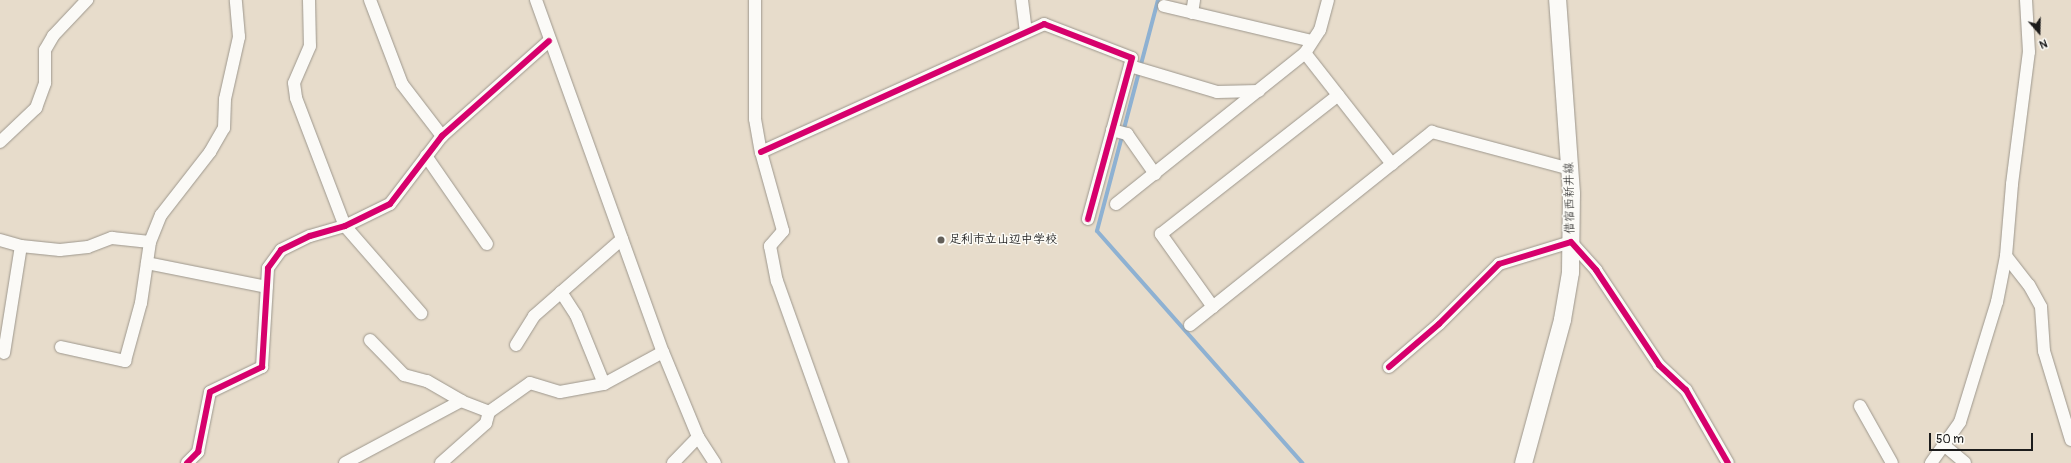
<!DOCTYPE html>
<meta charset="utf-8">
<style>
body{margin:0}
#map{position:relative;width:2071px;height:463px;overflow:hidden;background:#e7dccb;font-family:Pangolin,"Klee One",sans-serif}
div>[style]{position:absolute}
.stream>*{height:4px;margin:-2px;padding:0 2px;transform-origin:2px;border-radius:2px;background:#8eb1d2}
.roads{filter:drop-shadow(0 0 1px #9d978d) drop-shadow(0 0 1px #9d978d)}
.street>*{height:12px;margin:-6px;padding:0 6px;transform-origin:6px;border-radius:6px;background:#fbfaf7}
.secondary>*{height:17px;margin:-8.5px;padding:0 8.5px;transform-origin:8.5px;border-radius:8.5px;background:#fbfaf7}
.cycleway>*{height:6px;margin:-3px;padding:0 3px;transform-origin:3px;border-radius:3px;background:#d6006c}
.dots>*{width:11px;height:11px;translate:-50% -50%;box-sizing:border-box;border:2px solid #fdfcf7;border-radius:50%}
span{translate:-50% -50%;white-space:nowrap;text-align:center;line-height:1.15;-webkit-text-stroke:3px #fdfcf7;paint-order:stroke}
.street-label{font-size:12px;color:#1c1c1c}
.poi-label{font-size:12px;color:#1c1c1c;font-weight:700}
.left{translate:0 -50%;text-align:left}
.north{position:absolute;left:2019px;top:12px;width:40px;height:40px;-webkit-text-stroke:3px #fdfcf7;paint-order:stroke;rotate:160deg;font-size:11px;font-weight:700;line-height:16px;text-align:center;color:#1c1c1c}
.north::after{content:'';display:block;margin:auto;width:14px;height:18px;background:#1c1c1c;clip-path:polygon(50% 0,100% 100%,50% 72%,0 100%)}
.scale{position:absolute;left:1929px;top:433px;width:104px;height:18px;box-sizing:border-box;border:2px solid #1c1c1c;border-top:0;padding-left:5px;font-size:12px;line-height:14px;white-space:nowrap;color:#1c1c1c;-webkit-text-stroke:3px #fdfcf7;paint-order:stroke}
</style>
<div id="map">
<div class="stream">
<i style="left:1158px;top:0;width:239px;rotate:104.8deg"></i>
<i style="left:1097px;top:231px;width:310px;rotate:48.5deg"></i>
</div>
<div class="roads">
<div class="street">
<i style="left:309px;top:0;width:46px;rotate:88.8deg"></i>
<i style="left:310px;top:46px;width:40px;rotate:113.4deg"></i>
<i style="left:294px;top:83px;width:15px;rotate:82deg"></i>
<i style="left:296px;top:98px;width:137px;rotate:69.1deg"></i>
<i style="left:345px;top:226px;width:116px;rotate:48.9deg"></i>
<i style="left:370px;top:0;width:90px;rotate:69.1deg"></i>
<i style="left:402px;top:84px;width:66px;rotate:52.4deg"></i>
<i style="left:536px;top:0;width:374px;rotate:70.2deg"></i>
<i style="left:663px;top:352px;width:92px;rotate:67.6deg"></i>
<i style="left:698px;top:437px;width:31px;rotate:57deg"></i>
<i style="left:755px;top:0;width:119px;rotate:90deg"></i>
<i style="left:755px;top:119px;width:34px;rotate:80deg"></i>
<i style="left:761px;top:152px;width:82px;rotate:74.4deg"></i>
<i style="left:783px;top:231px;width:20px;rotate:131deg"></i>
<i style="left:770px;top:246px;width:36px;rotate:79deg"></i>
<i style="left:777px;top:281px;width:193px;rotate:70.3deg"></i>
<i style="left:1022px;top:0;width:32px;rotate:83deg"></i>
<i style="left:1164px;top:6px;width:152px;rotate:13.3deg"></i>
<i style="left:1192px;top:13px;width:13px;rotate:-81deg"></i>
<i style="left:1305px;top:53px;width:141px;rotate:51.9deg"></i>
<i style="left:1130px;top:66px;width:91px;rotate:16.6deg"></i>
<i style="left:1217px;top:92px;width:42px;rotate:-1.4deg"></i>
<i style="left:1112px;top:130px;width:16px;rotate:15deg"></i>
<i style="left:1127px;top:134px;width:49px;rotate:55deg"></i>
<i style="left:0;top:142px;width:50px;rotate:-43.4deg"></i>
<i style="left:36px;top:108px;width:27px;rotate:-70deg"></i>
<i style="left:45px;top:83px;width:33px;rotate:-90deg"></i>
<i style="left:45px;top:50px;width:16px;rotate:-60deg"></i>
<i style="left:53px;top:36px;width:50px;rotate:-46.6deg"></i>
<i style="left:761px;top:152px;width:311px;rotate:-24.3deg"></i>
<i style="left:1044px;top:24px;width:94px;rotate:21.1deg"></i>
<i style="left:1132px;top:58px;width:167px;rotate:105.3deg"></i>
<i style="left:426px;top:156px;width:107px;rotate:55.3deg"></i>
<i style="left:1116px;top:204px;width:242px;rotate:-38.6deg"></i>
<i style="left:1305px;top:53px;width:27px;rotate:-57deg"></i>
<i style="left:1320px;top:30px;width:31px;rotate:-75deg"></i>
<i style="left:0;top:240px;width:22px;rotate:16deg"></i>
<i style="left:21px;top:246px;width:39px;rotate:6deg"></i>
<i style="left:60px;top:250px;width:28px;rotate:-6deg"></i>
<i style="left:88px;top:247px;width:26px;rotate:-21deg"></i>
<i style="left:112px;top:238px;width:38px;rotate:6deg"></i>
<i style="left:2006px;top:256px;width:37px;rotate:52deg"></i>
<i style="left:2029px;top:285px;width:25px;rotate:61deg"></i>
<i style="left:2041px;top:307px;width:44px;rotate:86.1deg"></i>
<i style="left:2044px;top:351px;width:93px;rotate:73.1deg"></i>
<i style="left:147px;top:263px;width:122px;rotate:11.3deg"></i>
<i style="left:561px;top:292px;width:27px;rotate:57deg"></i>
<i style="left:576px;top:315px;width:74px;rotate:67.9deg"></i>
<i style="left:1213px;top:307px;width:90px;rotate:-125.5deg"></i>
<i style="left:1161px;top:234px;width:225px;rotate:-38.1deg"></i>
<i style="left:1190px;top:325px;width:310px;rotate:-38.6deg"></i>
<i style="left:1432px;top:132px;width:143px;rotate:15deg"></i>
<i style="left:370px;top:340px;width:49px;rotate:45.8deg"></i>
<i style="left:404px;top:375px;width:24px;rotate:15deg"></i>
<i style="left:427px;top:381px;width:39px;rotate:30deg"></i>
<i style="left:516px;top:345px;width:34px;rotate:-58deg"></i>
<i style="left:534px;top:316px;width:117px;rotate:-41.2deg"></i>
<i style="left:61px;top:347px;width:66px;rotate:12.3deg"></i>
<i style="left:125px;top:361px;width:60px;rotate:-74.6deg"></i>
<i style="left:141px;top:303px;width:62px;rotate:-81.6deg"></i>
<i style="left:150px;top:242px;width:29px;rotate:-68deg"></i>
<i style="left:161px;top:215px;width:80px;rotate:-52.1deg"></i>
<i style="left:210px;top:152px;width:28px;rotate:-60deg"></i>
<i style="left:224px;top:128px;width:29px;rotate:-88deg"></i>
<i style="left:225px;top:99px;width:64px;rotate:-77.3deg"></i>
<i style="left:239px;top:37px;width:37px;rotate:-95deg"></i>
<i style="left:4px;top:353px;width:108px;rotate:-81deg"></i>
<i style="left:1389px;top:367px;width:66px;rotate:-40.7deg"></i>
<i style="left:1439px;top:324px;width:85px;rotate:-45deg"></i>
<i style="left:1499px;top:264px;width:75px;rotate:-17deg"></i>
<i style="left:1571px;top:242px;width:38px;rotate:48deg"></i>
<i style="left:1596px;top:270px;width:114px;rotate:56.4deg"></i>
<i style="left:1659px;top:365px;width:37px;rotate:43deg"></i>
<i style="left:1686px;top:390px;width:84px;rotate:60.1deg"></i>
<i style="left:1860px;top:406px;width:65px;rotate:60.7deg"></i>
<i style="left:1945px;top:446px;width:26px;rotate:40deg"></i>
<i style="left:187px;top:463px;width:16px;rotate:-45deg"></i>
<i style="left:198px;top:452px;width:61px;rotate:-78.7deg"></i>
<i style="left:210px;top:392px;width:58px;rotate:-25.7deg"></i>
<i style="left:262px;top:367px;width:99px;rotate:-86.5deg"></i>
<i style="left:268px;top:268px;width:22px;rotate:-54deg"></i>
<i style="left:281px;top:250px;width:32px;rotate:-26deg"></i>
<i style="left:310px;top:236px;width:36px;rotate:-16deg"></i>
<i style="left:345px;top:226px;width:50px;rotate:-26.1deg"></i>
<i style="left:390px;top:204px;width:86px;rotate:-52.6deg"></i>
<i style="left:442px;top:136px;width:143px;rotate:-41.6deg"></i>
<i style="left:345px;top:463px;width:132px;rotate:-28.1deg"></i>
<i style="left:461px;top:401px;width:30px;rotate:21deg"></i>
<i style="left:489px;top:412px;width:50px;rotate:-35.3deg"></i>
<i style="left:530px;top:383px;width:31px;rotate:17deg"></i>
<i style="left:560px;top:392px;width:45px;rotate:-10.3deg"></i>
<i style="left:604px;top:384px;width:67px;rotate:-28.5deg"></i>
<i style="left:441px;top:463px;width:60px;rotate:-41.6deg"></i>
<i style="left:486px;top:423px;width:11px;rotate:-75deg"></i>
<i style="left:673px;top:463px;width:36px;rotate:-46deg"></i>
<i style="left:1931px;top:463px;width:50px;rotate:-54.7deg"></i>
<i style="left:1960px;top:422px;width:126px;rotate:-72.9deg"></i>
<i style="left:1997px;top:302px;width:47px;rotate:-78.9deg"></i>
<i style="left:2006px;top:256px;width:72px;rotate:-85.2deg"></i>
<i style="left:2012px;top:184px;width:133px;rotate:-82.7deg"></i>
<i style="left:2029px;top:52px;width:52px;rotate:-93.3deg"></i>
</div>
<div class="secondary">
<i style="left:1523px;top:463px;width:149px;rotate:-74.8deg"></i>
<i style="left:1562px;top:319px;width:48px;rotate:-80.3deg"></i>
<i style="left:1570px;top:272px;width:79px;rotate:-89.3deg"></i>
<i style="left:1571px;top:193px;width:194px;rotate:-94.1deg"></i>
</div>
</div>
<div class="cycleway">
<i style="left:761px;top:152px;width:311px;rotate:-24.3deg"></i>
<i style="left:1044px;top:24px;width:94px;rotate:21.1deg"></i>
<i style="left:1132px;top:58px;width:167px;rotate:105.3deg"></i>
<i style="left:1389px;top:367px;width:66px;rotate:-40.7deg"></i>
<i style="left:1439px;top:324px;width:85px;rotate:-45deg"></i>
<i style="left:1499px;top:264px;width:75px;rotate:-17deg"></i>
<i style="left:1571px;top:242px;width:38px;rotate:48deg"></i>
<i style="left:1596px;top:270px;width:114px;rotate:56.4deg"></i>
<i style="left:1659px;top:365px;width:37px;rotate:43deg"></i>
<i style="left:1686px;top:390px;width:84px;rotate:60.1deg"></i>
<i style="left:187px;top:463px;width:16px;rotate:-45deg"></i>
<i style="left:198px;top:452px;width:61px;rotate:-78.7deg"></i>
<i style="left:210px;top:392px;width:58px;rotate:-25.7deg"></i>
<i style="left:262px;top:367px;width:99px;rotate:-86.5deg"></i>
<i style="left:268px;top:268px;width:22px;rotate:-54deg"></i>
<i style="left:281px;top:250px;width:32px;rotate:-26deg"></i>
<i style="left:310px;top:236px;width:36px;rotate:-16deg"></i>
<i style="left:345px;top:226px;width:50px;rotate:-26.1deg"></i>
<i style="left:390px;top:204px;width:86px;rotate:-52.6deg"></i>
<i style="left:442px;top:136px;width:143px;rotate:-41.6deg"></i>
</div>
<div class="dots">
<i style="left:941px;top:240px;background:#635f59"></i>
</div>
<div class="street-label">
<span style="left:1570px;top:198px;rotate:-91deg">借宿西新井線</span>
</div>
<div class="poi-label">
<span class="left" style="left:949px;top:240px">足利市立山辺中学校</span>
</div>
<div class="north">N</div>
<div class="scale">50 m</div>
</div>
